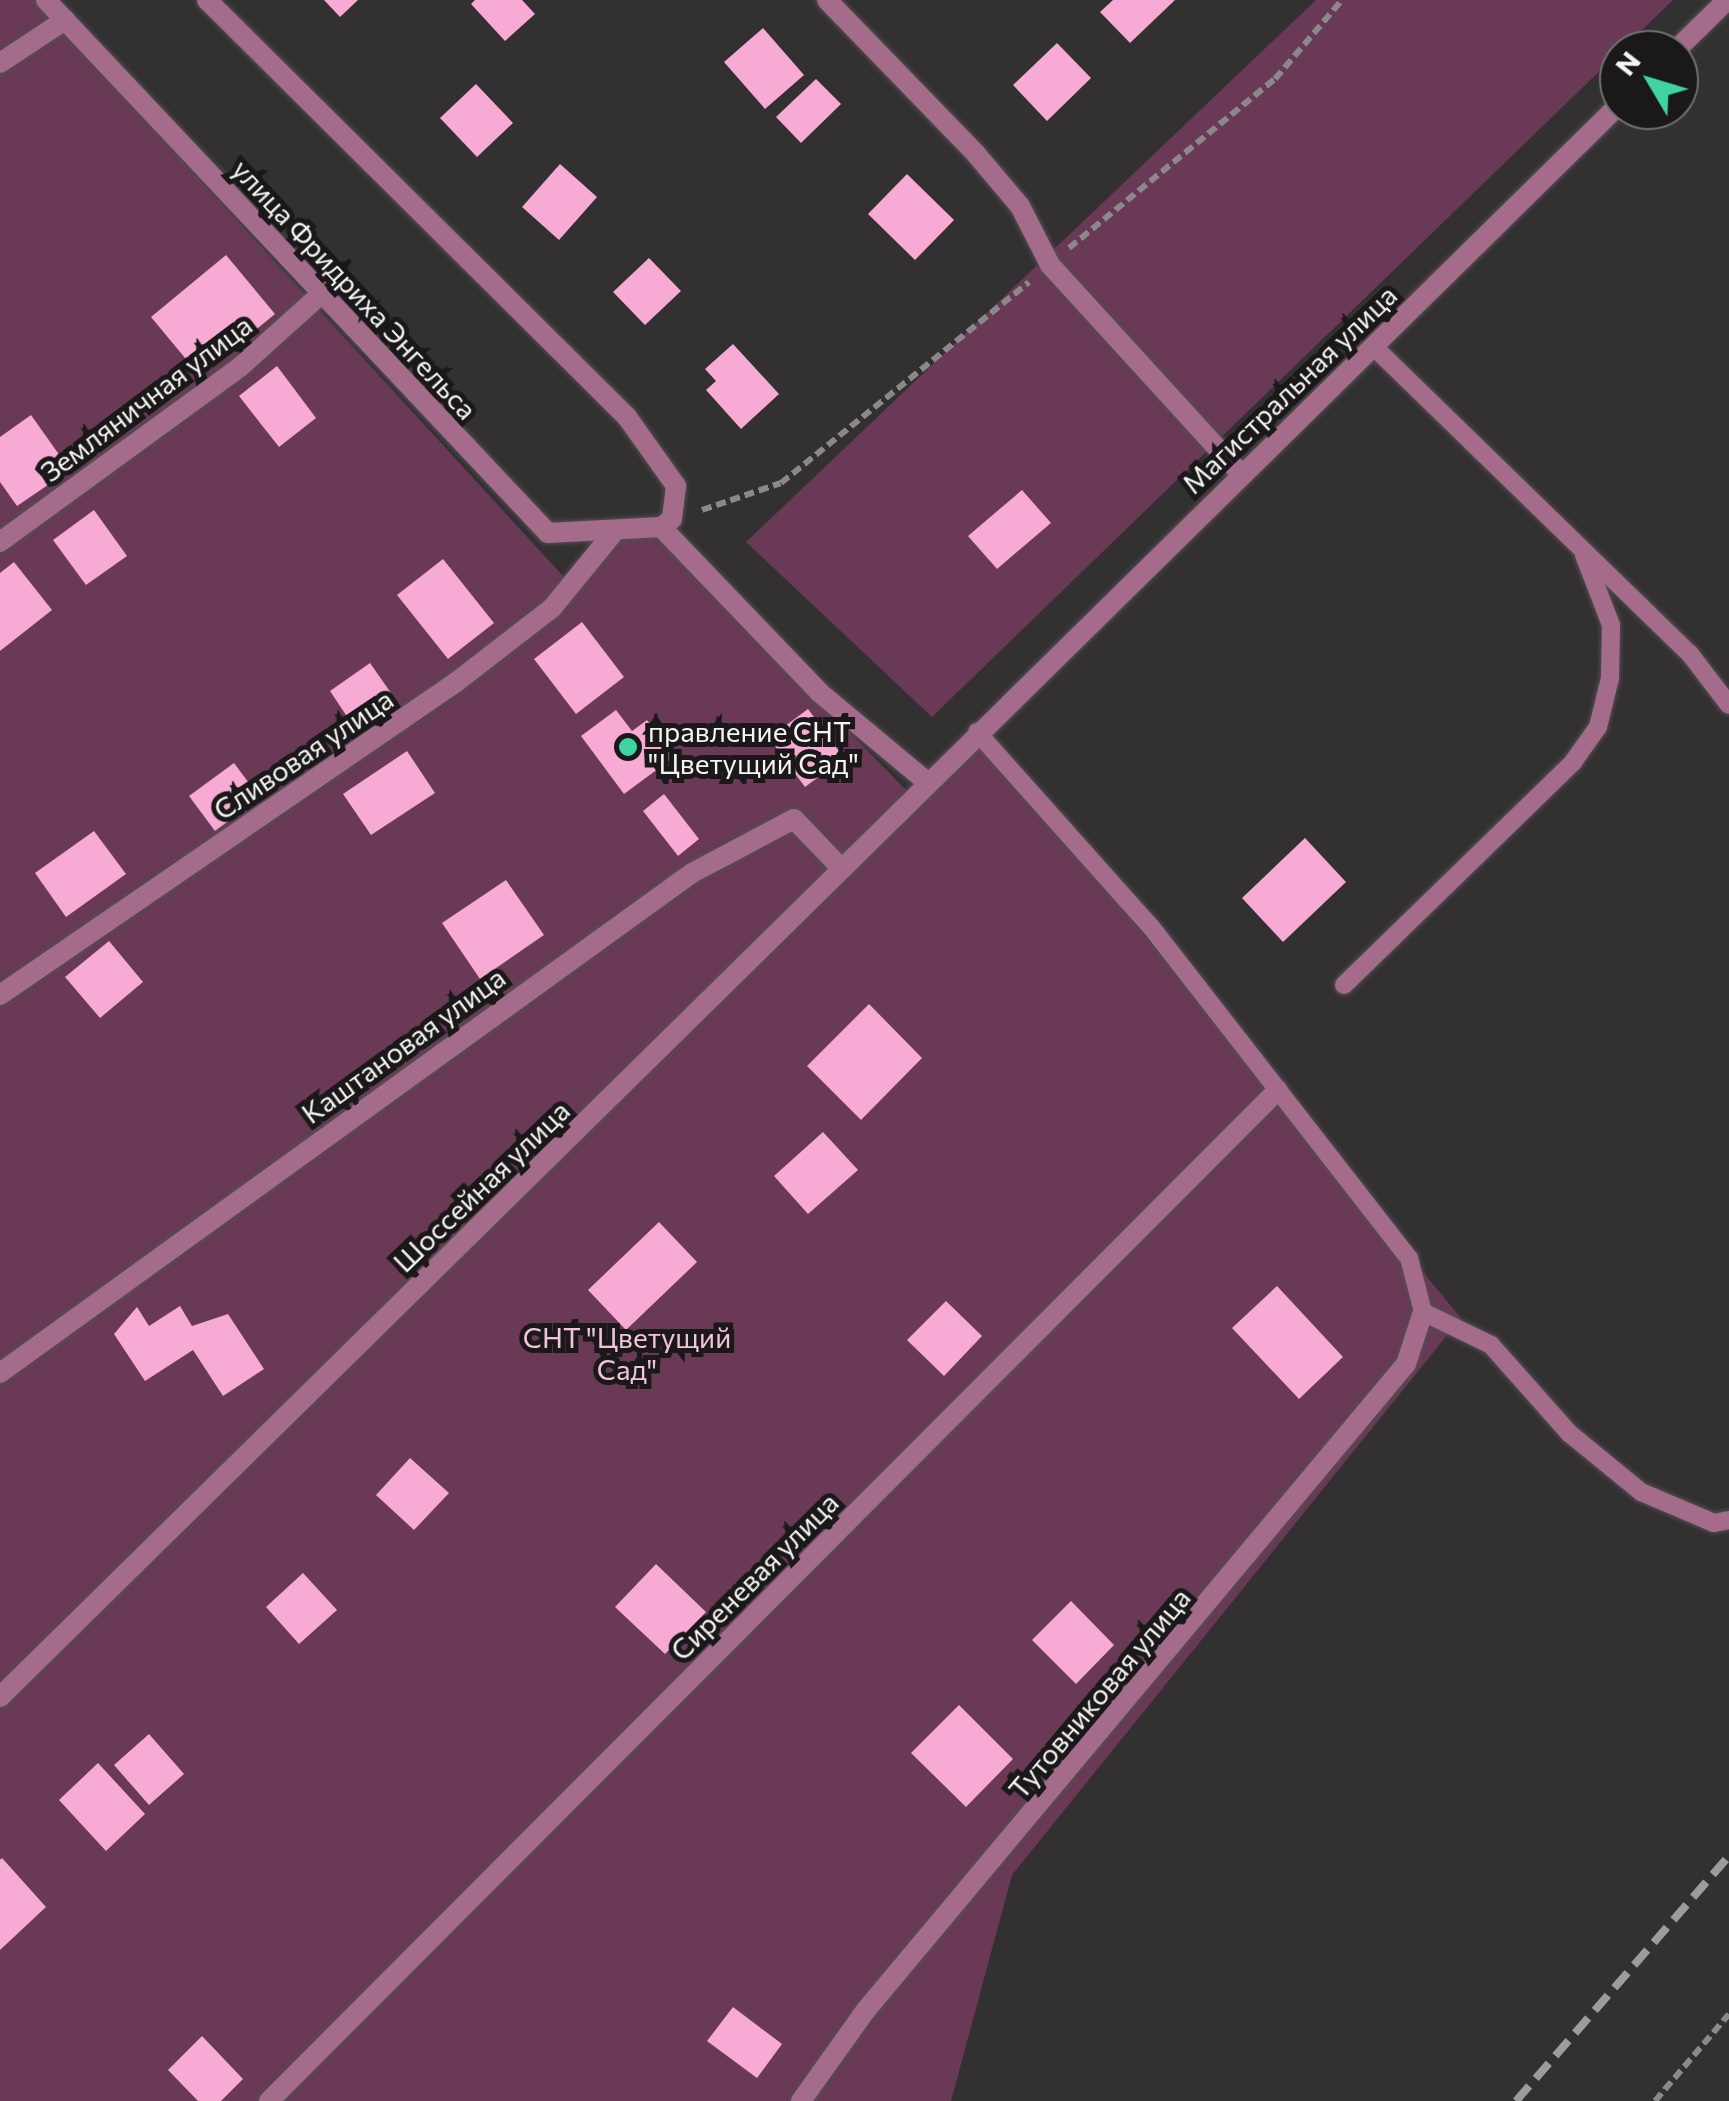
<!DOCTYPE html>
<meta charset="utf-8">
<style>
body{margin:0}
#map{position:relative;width:1729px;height:2101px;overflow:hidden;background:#333031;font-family:Commissioner,sans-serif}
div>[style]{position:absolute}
.green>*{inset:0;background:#693955}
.building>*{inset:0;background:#f7abd4}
.path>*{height:6px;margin-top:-3px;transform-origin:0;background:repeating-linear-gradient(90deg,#8b8889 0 10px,transparent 0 15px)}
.roads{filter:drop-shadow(0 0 2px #524f50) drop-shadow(0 0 2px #524f50)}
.lane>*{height:18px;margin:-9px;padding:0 9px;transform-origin:9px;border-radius:9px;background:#a56b8b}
.street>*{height:20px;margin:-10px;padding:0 10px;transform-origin:10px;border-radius:10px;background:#a56b8b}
.rail>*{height:8px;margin-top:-4px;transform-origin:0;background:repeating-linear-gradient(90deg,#9e9b9c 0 20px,transparent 0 30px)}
.dots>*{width:28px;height:28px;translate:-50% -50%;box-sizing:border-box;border:5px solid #1a1819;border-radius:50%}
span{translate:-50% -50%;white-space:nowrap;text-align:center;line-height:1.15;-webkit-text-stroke:10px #1a1819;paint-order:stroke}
.street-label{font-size:28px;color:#f5f3f4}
.poi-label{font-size:28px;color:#f5f3f4}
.left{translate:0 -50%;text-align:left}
.park-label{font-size:28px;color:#f3c3dc}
.north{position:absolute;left:1599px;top:30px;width:100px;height:100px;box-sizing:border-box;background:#1a1819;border:2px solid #727071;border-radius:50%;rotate:308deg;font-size:28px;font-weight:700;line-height:40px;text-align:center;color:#f5f3f4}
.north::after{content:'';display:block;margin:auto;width:35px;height:45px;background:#40d4a2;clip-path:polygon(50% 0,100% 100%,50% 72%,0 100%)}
</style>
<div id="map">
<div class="green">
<i style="clip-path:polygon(0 0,35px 0,564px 577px,643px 521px,906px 790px,975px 731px,1461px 1318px,1012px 1875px,951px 2101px,0 2101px)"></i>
<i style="clip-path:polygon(1316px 0,1673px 0,932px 717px,746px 542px)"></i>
</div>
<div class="building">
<i style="clip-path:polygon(324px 0,358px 0,340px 17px)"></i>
<i style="clip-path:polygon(475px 0,522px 0,535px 14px,505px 41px,471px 4px)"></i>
<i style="clip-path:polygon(1113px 0,1175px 0,1130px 43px,1100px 12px)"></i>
<i style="clip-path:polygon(763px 28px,804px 75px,765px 109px,724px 62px)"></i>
<i style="clip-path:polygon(1057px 43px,1091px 78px,1047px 121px,1013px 85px)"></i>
<i style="clip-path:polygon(816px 79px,841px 104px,801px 143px,776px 117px)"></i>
<i style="clip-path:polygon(476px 84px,513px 123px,477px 157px,440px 118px)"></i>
<i style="clip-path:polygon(560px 164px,597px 197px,559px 240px,522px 207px)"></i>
<i style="clip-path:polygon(907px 174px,954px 220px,915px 260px,868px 214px)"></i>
<i style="clip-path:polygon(226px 255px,275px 314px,200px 376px,151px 317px)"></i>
<i style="clip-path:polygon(649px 258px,681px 291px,645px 325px,613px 292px)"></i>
<i style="clip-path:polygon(733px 344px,779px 394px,741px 429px,706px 390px,716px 381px,705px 369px)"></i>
<i style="clip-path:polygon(277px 366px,316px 418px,279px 447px,239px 396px)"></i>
<i style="clip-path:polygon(31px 415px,70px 470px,17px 506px,0 482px,0 437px)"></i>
<i style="clip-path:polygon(1022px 490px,1051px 523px,997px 569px,968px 536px)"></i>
<i style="clip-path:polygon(94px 510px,127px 556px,86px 585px,53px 540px)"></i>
<i style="clip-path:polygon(443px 559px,494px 623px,448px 659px,397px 595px)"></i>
<i style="clip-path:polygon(14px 562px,52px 610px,0 651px,0 573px)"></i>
<i style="clip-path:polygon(582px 622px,624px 677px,576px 714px,534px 659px)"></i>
<i style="clip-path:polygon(370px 663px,391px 693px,350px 721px,330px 691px)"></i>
<i style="clip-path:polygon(808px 709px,844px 758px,805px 787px,769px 738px)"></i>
<i style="clip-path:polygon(616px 710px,632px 731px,647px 720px,674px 757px,624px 794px,581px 736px)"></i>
<i style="clip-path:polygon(407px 751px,435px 793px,371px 835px,343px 794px)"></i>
<i style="clip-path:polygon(234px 763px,260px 798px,215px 831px,189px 796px)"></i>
<i style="clip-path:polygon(664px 794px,699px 839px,678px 856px,643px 811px)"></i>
<i style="clip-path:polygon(94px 831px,126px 874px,66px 917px,35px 873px)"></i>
<i style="clip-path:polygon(1305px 838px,1346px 882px,1283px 942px,1242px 898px)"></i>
<i style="clip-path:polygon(506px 880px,544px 935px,480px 979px,442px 923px)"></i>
<i style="clip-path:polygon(109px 941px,143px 982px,100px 1018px,65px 977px)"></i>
<i style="clip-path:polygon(869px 1004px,922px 1058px,861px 1120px,807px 1066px)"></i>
<i style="clip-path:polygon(823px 1132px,858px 1170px,808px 1214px,774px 1176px)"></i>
<i style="clip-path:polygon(659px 1222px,697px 1262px,626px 1330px,588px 1290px)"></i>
<i style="clip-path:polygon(1277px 1286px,1343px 1357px,1299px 1399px,1232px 1328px)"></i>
<i style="clip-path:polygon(946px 1301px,982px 1336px,944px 1376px,907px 1340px)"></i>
<i style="clip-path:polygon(180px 1306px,192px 1326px,228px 1314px,264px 1369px,223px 1396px,193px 1350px,145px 1381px,114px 1334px,137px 1307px,149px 1326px)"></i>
<i style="clip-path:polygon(410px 1458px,449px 1493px,414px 1530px,376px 1495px)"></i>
<i style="clip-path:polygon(656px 1564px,706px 1612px,665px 1654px,615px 1607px)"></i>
<i style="clip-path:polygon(303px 1573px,337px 1610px,299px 1644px,266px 1607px)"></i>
<i style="clip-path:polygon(1071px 1601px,1114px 1645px,1076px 1684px,1032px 1640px)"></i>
<i style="clip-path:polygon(959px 1705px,1013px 1759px,966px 1807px,911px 1753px)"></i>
<i style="clip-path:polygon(149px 1734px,184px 1774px,149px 1805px,114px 1765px)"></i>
<i style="clip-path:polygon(98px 1763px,145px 1814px,106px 1851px,59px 1800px)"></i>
<i style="clip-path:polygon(2px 1858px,46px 1907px,0 1950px,0 1860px)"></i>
<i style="clip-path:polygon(733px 2007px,782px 2044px,757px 2078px,707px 2041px)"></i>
<i style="clip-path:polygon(202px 2036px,243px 2079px,221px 2101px,198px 2101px,168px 2070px)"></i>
</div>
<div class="path">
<i style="left:1069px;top:248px;width:266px;rotate:-39.4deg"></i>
<i style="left:1275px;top:79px;width:104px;rotate:-49.7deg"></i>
<i style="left:702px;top:510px;width:83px;rotate:-18.9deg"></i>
<i style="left:781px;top:483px;width:319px;rotate:-39deg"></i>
<i style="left:1655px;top:2101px;width:114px;rotate:-49.6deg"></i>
</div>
<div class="roads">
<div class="lane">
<i style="left:1373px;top:346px;width:442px;rotate:44.2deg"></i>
<i style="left:1690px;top:654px;width:64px;rotate:52.6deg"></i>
<i style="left:977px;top:732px;width:261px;rotate:48.3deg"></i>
<i style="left:1151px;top:927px;width:420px;rotate:52.1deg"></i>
<i style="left:1409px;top:1258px;width:56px;rotate:75.5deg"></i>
<i style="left:1423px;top:1312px;width:76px;rotate:25.9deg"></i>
<i style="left:1491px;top:1345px;width:118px;rotate:48.4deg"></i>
<i style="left:1569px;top:1433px;width:93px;rotate:39.3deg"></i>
<i style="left:1641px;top:1492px;width:79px;rotate:23deg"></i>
<i style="left:1714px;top:1523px;width:15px;rotate:-11deg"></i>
<i style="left:1344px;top:985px;width:320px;rotate:-44.2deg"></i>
<i style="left:1573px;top:762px;width:43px;rotate:-54.5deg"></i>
<i style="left:1598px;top:727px;width:50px;rotate:-76.2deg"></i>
<i style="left:1610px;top:678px;width:53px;rotate:-88.9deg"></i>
<i style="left:1611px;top:625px;width:75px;rotate:-111.1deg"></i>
</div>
<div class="street">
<i style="left:46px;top:0;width:732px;rotate:46.72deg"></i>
<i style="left:548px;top:533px;width:113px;rotate:-3deg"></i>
<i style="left:661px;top:527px;width:228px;rotate:46.2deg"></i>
<i style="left:819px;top:692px;width:141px;rotate:39.8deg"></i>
<i style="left:207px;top:0;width:592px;rotate:44.79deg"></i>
<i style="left:627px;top:417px;width:85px;rotate:54.6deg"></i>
<i style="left:676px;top:486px;width:33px;rotate:97deg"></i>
<i style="left:672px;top:519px;width:14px;rotate:144deg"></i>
<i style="left:827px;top:0;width:214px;rotate:45.9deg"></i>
<i style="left:976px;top:154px;width:68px;rotate:49.8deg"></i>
<i style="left:1020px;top:206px;width:66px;rotate:63deg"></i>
<i style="left:1050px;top:265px;width:283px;rotate:47.6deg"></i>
<i style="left:1676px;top:50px;width:71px;rotate:-44.4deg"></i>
<i style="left:0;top:63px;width:78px;rotate:-33.5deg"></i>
<i style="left:0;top:542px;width:297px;rotate:-36.1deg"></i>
<i style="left:240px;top:367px;width:109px;rotate:-42deg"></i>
<i style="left:0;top:995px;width:552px;rotate:-34.44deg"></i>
<i style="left:455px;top:683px;width:123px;rotate:-37.7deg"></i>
<i style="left:552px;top:608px;width:98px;rotate:-50.8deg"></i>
<i style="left:0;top:1373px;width:854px;rotate:-35.85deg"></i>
<i style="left:692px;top:873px;width:115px;rotate:-27.9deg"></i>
<i style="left:794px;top:819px;width:69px;rotate:46.2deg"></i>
<i style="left:0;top:1697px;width:2271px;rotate:-44.52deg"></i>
<i style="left:269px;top:2101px;width:1428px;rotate:-45.06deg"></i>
<i style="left:801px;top:2101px;width:112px;rotate:-54.5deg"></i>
<i style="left:866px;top:2010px;width:842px;rotate:-50.11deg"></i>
<i style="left:1406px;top:1364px;width:55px;rotate:-71.9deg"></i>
</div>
</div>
<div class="rail">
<i style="left:1516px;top:2101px;width:325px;rotate:-49deg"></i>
</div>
<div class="dots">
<i style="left:628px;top:747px;background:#40d4a2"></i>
</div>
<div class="street-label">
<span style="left:355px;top:289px;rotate:47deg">улица Фридриха Энгельса</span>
<span style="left:1289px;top:389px;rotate:-44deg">Магистральная улица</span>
<span style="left:146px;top:398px;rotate:-37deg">Земляничная улица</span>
<span style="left:303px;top:754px;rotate:-34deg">Сливовая улица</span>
<span style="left:403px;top:1045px;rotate:-36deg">Каштановая улица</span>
<span style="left:481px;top:1186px;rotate:-44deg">Шоссейная улица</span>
<span style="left:754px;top:1576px;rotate:-45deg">Сиреневая улица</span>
<span style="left:1099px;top:1693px;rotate:-50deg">Тутовниковая улица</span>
</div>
<div class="poi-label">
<span class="left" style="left:648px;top:747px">правление СНТ<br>"Цветущий Сад"</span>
</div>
<div class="park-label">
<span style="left:627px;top:1353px">СНТ "Цветущий<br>Сад"</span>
</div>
<div class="north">N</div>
</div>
